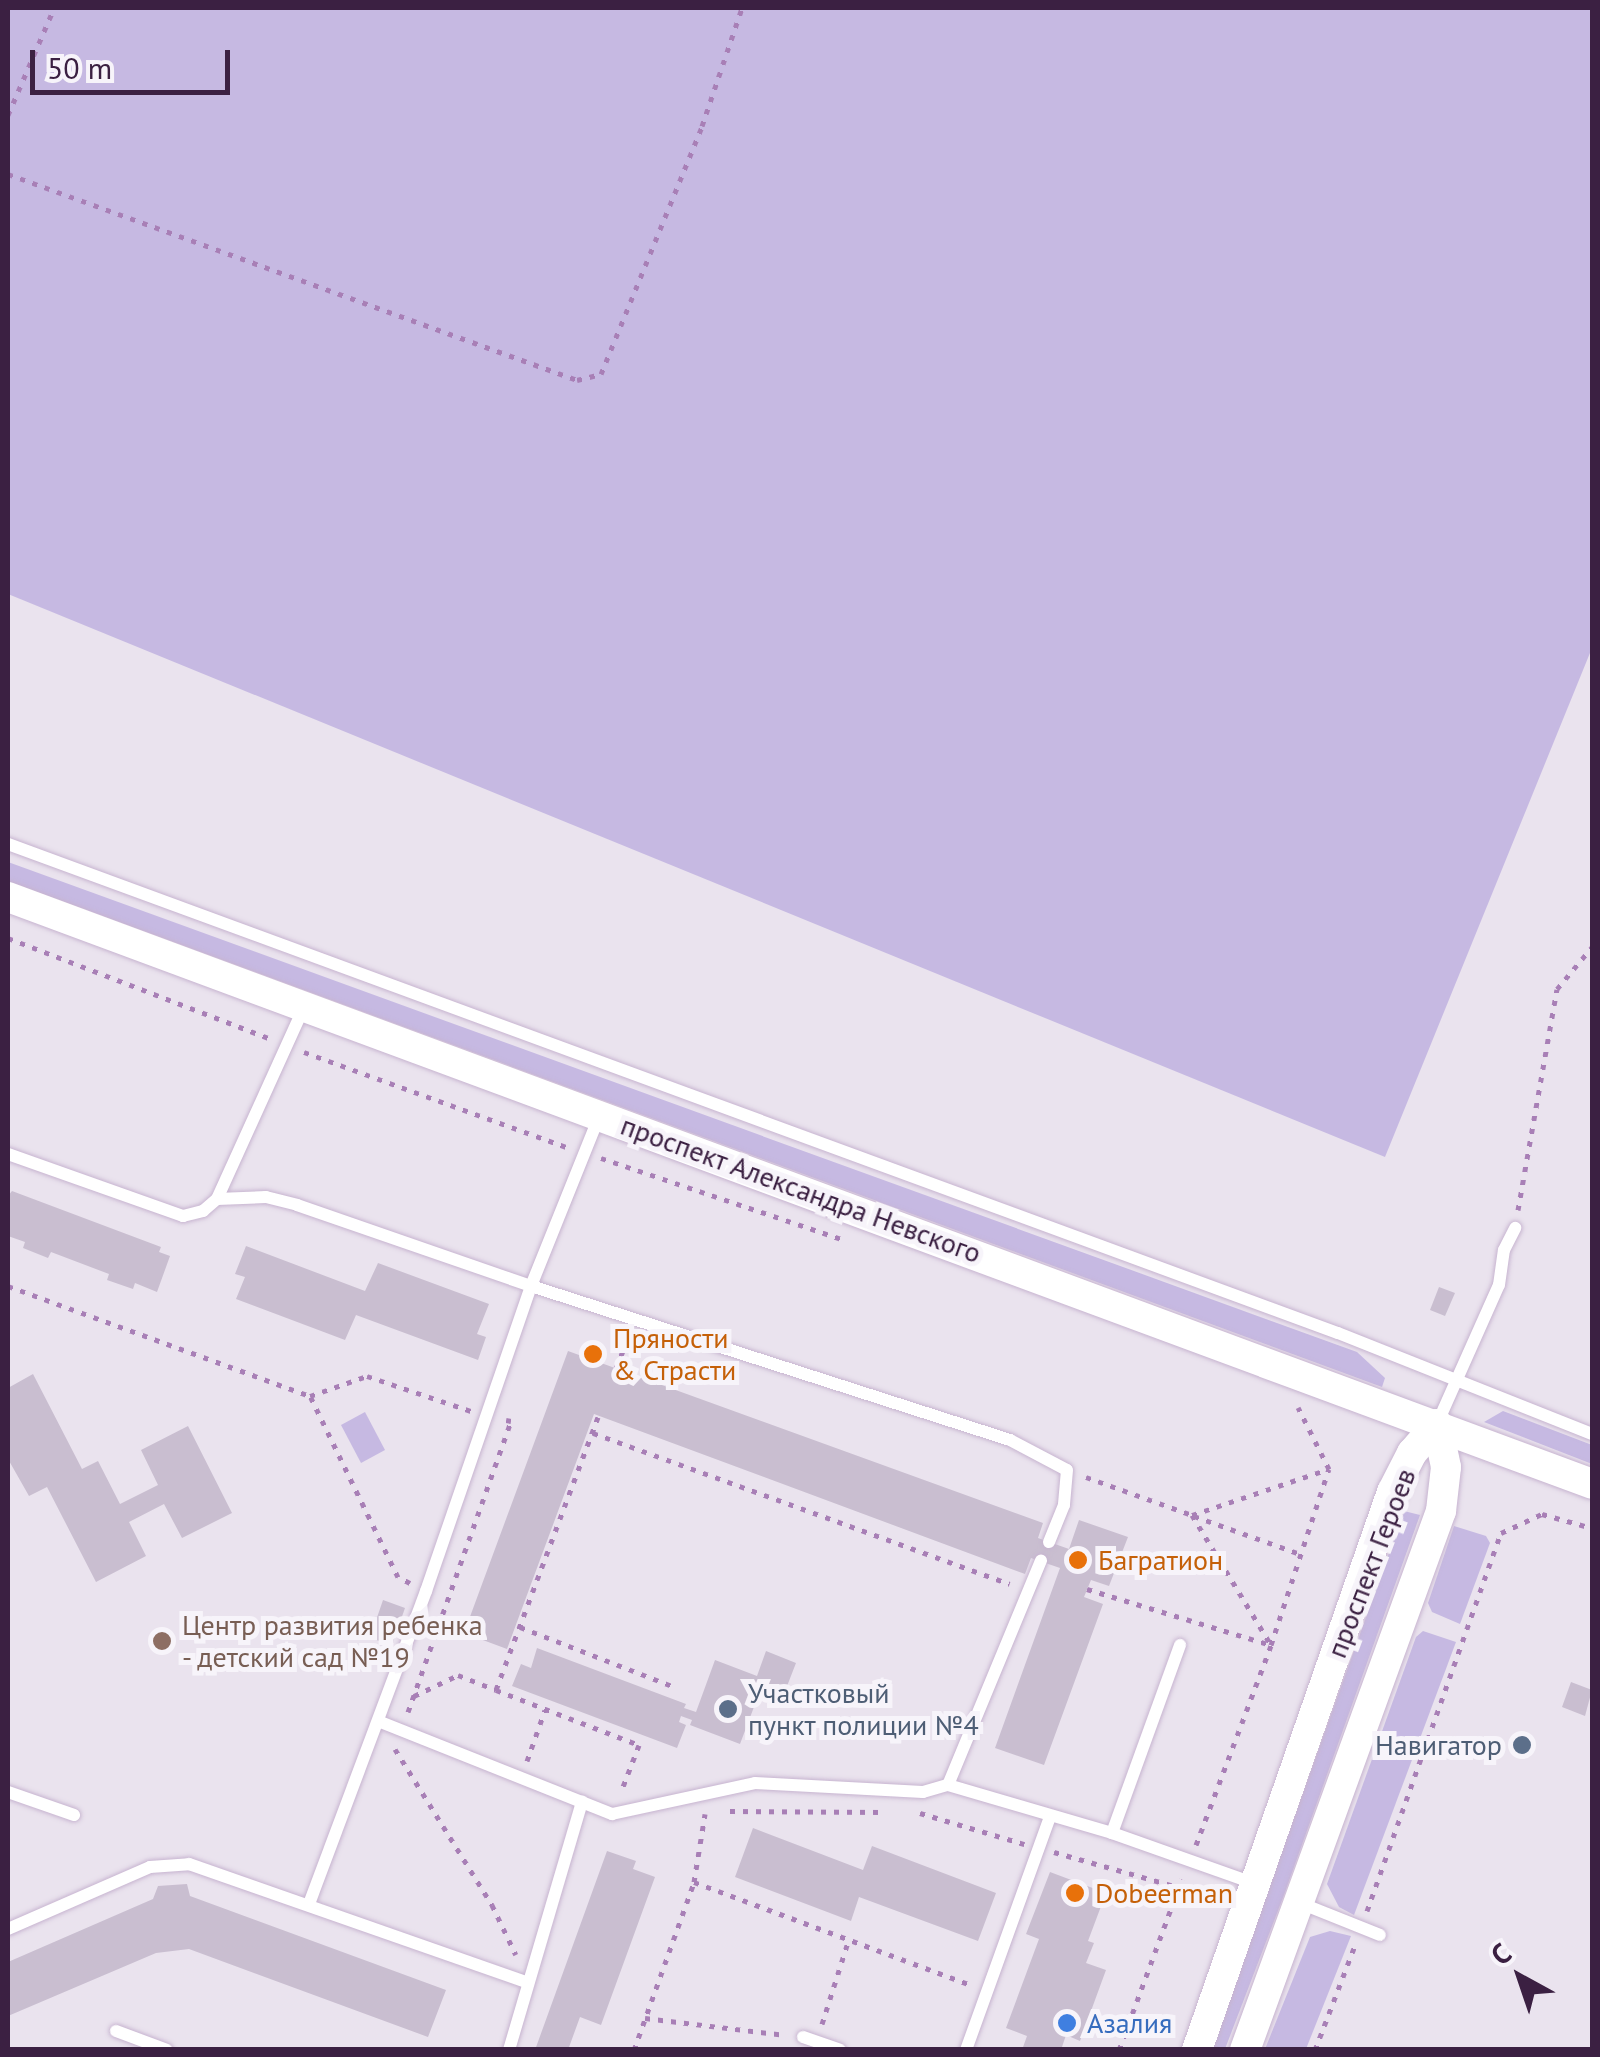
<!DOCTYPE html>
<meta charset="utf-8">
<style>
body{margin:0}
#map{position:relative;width:1600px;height:2057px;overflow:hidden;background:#eae3ee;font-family:"PT Sans",sans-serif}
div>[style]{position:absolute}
.green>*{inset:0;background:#c6b9e2}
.building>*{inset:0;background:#c9bed0}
.path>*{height:5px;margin-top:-2.5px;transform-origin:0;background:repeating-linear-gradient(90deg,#a87fb6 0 5px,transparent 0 13px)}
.roads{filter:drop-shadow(0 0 2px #c7b4d0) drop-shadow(0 0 2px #c7b4d0)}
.lane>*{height:12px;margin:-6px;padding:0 6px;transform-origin:6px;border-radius:6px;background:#fff}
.secondary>*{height:30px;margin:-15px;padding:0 15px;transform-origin:15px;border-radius:15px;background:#fff}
.dots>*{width:28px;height:28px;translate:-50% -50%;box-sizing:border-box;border:5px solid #f7f4fa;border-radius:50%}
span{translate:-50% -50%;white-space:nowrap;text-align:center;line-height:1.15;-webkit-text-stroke:10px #f7f4fa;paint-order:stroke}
.street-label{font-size:28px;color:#3b2042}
.food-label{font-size:28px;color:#c56008}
.left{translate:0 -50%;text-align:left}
.education-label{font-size:28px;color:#785e54}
.service-label{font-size:28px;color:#4e5e75}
.right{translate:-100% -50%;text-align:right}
.shop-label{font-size:28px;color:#366cbe}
.frame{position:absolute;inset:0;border:10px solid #3b2042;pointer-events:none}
.north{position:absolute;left:1470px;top:1927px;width:100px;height:100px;-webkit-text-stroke:8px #f7f4fa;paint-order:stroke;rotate:320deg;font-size:28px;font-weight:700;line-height:40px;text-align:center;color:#3b2042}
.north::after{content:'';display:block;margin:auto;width:35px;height:45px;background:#3b2042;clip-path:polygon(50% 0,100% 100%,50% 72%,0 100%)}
.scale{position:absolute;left:30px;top:50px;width:200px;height:45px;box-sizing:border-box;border:5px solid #3b2042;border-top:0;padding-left:12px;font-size:30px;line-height:35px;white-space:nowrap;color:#3b2042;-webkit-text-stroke:8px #f7f4fa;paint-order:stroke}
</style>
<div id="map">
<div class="green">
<i style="clip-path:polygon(8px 8px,1592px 8px,1592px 648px,1385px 1157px,8px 594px)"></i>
<i style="clip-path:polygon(8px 862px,1357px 1352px,1385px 1378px,1382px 1387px,8px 881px)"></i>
<i style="clip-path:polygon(1503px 1411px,1592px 1445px,1592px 1464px,1484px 1422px)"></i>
<i style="clip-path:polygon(365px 1412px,385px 1450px,361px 1463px,341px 1425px)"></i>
<i style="clip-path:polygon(1404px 1511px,1420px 1515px,1284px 1895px,1225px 2049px,1211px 2050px)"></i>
<i style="clip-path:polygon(1454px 1526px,1486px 1536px,1490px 1543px,1460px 1624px,1432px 1612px,1428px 1603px)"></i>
<i style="clip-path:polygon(1423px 1631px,1456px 1642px,1354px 1915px,1339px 1907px,1327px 1884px,1416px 1637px)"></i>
<i style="clip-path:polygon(1330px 1931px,1351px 1936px,1306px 2049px,1265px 2049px,1310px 1937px)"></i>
</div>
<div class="building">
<i style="clip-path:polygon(12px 1191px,161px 1247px,159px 1252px,170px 1256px,157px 1292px,135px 1283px,133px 1289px,107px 1280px,109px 1274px,51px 1252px,48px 1258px,23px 1248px,25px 1242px,8px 1236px,8px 1196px)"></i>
<i style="clip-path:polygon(246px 1246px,365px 1291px,378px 1263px,489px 1304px,477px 1334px,486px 1337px,478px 1360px,356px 1315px,345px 1340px,236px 1299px,245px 1277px,235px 1274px)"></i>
<i style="clip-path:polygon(1439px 1287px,1455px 1293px,1445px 1316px,1430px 1310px)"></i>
<i style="clip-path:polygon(568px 1351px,1043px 1523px,1038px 1538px,1069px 1549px,1079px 1520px,1128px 1537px,1109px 1586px,1091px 1580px,1084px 1597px,1103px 1604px,1044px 1765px,995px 1748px,1060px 1568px,1031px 1558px,1025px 1574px,594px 1414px,507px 1649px,464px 1633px)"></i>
<i style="clip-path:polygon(33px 1374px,82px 1469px,98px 1461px,120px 1504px,158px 1485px,141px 1450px,188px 1426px,232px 1513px,182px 1538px,164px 1504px,129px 1522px,146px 1556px,96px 1582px,47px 1487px,29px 1496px,8px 1459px,8px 1388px)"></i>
<i style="clip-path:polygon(383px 1600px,405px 1608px,392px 1645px,370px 1638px)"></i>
<i style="clip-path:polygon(537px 1648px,686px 1704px,684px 1708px,696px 1712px,715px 1660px,757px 1676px,766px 1651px,796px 1663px,782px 1699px,760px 1691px,740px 1744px,690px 1725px,692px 1720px,681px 1716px,679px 1722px,686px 1725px,677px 1748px,512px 1686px,521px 1664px,531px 1668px)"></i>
<i style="clip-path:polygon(1571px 1682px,1592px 1690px,1585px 1716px,1562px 1707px)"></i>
<i style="clip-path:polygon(753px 1828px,863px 1870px,872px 1846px,996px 1893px,978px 1941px,859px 1897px,851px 1921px,735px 1877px)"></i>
<i style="clip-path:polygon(607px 1851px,636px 1861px,633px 1869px,655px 1877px,601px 2025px,580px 2017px,568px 2050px,535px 2050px)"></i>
<i style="clip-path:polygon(1050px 1872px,1106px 1893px,1088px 1941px,1094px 1943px,1086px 1963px,1106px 1970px,1080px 2041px,1066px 2035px,1061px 2050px,1022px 2050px,1027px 2036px,1006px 2028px,1039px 1939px,1026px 1934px)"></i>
<i style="clip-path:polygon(187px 1884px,190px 1896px,446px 1990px,428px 2037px,189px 1949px,156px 1953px,8px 2016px,8px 1962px,153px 1899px,158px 1886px)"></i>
</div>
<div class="path">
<i style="left:8px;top:115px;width:116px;rotate:-66.7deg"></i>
<i style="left:8px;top:174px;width:605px;rotate:19.9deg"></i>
<i style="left:577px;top:380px;width:25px;rotate:-14deg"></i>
<i style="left:601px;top:374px;width:268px;rotate:-67.8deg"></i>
<i style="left:702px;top:126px;width:125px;rotate:-71.3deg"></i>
<i style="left:8px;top:938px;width:282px;rotate:21deg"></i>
<i style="left:304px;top:1052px;width:280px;rotate:19.9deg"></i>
<i style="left:601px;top:1158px;width:254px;rotate:18.6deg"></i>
<i style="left:1518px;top:1210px;width:224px;rotate:-80deg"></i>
<i style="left:1557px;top:989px;width:55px;rotate:-50.2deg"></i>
<i style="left:8px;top:1286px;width:321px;rotate:20deg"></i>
<i style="left:616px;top:1368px;width:32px;rotate:-68deg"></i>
<i style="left:598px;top:1417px;width:291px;rotate:110.5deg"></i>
<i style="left:496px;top:1690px;width:153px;rotate:21deg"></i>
<i style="left:639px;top:1745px;width:50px;rotate:111deg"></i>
<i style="left:593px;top:1433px;width:443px;rotate:19.9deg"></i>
<i style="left:1086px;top:1477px;width:113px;rotate:19.7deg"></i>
<i style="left:1192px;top:1515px;width:145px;rotate:-18.6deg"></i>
<i style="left:1192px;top:1515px;width:152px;rotate:58.7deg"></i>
<i style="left:1194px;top:1516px;width:113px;rotate:19.7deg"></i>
<i style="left:410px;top:1583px;width:13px;rotate:-153deg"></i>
<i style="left:398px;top:1577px;width:201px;rotate:-115.9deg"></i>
<i style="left:310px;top:1396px;width:60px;rotate:-19.3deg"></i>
<i style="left:367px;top:1376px;width:110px;rotate:18.6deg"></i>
<i style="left:1087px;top:1589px;width:192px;rotate:16.9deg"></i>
<i style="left:520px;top:1627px;width:168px;rotate:21.2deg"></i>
<i style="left:414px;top:1696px;width:49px;rotate:-25.5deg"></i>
<i style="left:458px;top:1675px;width:41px;rotate:21.5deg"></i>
<i style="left:408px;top:1712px;width:309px;rotate:-70.5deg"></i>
<i style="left:511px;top:1421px;width:5px;rotate:-169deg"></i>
<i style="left:395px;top:1749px;width:184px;rotate:58.1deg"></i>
<i style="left:492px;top:1905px;width:55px;rotate:64.4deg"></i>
<i style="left:527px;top:1761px;width:54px;rotate:-70.6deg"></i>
<i style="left:730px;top:1811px;width:154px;rotate:0.4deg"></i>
<i style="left:920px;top:1813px;width:109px;rotate:16.6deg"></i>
<i style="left:1196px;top:1845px;width:214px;rotate:-69.4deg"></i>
<i style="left:1271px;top:1645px;width:185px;rotate:-71.8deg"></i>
<i style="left:1329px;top:1469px;width:69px;rotate:-116.6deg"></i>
<i style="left:1054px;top:1852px;width:129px;rotate:15.8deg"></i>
<i style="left:694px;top:1882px;width:293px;rotate:20.4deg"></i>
<i style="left:1367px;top:1911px;width:401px;rotate:-70.5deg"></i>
<i style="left:1501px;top:1533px;width:45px;rotate:-24.9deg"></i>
<i style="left:1542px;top:1514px;width:52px;rotate:15.6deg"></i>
<i style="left:645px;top:2018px;width:142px;rotate:6.9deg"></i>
<i style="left:822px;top:2024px;width:86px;rotate:-72.4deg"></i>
<i style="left:634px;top:2050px;width:178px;rotate:-70.3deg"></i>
<i style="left:694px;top:1882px;width:69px;rotate:-80.8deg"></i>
<i style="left:1119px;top:2050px;width:182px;rotate:-69.8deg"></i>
<i style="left:1315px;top:2050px;width:112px;rotate:-69.1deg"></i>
</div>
<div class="roads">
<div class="lane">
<i style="left:8px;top:844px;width:1417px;rotate:20.19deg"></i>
<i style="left:1338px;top:1333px;width:273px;rotate:21.7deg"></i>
<i style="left:8px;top:1154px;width:186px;rotate:19.5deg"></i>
<i style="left:183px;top:1216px;width:21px;rotate:-14deg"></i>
<i style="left:203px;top:1211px;width:18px;rotate:-41deg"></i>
<i style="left:217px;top:1199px;width:49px;rotate:-2.3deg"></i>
<i style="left:266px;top:1197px;width:32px;rotate:14deg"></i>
<i style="left:297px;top:1205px;width:248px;rotate:19.1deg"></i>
<i style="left:531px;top:1286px;width:503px;rotate:17.82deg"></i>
<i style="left:1010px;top:1440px;width:64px;rotate:27.8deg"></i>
<i style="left:1067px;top:1470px;width:35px;rotate:95deg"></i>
<i style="left:1064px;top:1505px;width:40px;rotate:112deg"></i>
<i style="left:217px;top:1199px;width:211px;rotate:-65.6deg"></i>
<i style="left:1437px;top:1424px;width:152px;rotate:-66deg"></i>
<i style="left:1499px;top:1285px;width:35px;rotate:-82deg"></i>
<i style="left:1504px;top:1250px;width:25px;rotate:-63deg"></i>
<i style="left:378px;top:1721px;width:252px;rotate:21.7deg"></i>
<i style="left:612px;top:1814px;width:146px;rotate:-12.2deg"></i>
<i style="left:755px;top:1783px;width:168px;rotate:3.1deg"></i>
<i style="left:923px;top:1792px;width:26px;rotate:-16deg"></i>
<i style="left:948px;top:1785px;width:171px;rotate:16.3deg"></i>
<i style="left:1112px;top:1833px;width:150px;rotate:19.5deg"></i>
<i style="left:948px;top:1785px;width:243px;rotate:-67.5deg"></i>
<i style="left:8px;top:1792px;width:70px;rotate:19.2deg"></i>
<i style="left:1112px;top:1833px;width:200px;rotate:-70.1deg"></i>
<i style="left:1300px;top:1903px;width:86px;rotate:21.8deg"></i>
<i style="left:309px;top:1904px;width:334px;rotate:-69.5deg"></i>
<i style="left:426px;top:1591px;width:323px;rotate:-71deg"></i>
<i style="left:531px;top:1286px;width:182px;rotate:-68.1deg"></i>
<i style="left:8px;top:1929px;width:155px;rotate:-23.6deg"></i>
<i style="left:150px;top:1867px;width:39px;rotate:-4deg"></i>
<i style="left:189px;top:1864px;width:359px;rotate:19.3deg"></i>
<i style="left:116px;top:2031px;width:54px;rotate:20.4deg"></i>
<i style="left:803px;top:2037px;width:39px;rotate:19deg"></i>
<i style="left:509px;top:2050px;width:259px;rotate:-73.6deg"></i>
<i style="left:966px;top:2050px;width:248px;rotate:-70.2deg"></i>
</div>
<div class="secondary">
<i style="left:8px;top:897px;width:1689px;rotate:20.33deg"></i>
<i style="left:1197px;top:2050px;width:591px;rotate:-70.74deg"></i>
<i style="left:1392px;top:1492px;width:44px;rotate:-62.9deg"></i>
<i style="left:1412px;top:1453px;width:38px;rotate:-49deg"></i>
<i style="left:1245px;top:2050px;width:574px;rotate:-70.02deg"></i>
<i style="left:1441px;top:1511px;width:44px;rotate:-83.5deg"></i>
<i style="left:1446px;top:1467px;width:44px;rotate:-101.8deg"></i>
</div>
</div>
<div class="dots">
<i style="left:593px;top:1354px;background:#e8710a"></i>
<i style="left:1078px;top:1560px;background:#e8710a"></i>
<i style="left:162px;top:1641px;background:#8d6e63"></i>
<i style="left:728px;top:1709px;background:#5c6f8a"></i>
<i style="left:1522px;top:1745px;background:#5c6f8a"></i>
<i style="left:1075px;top:1893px;background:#e8710a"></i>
<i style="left:1067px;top:2023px;background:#3f7fe0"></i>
</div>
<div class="street-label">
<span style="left:801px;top:1189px;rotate:20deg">проспект Александра Невского</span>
<span style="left:1371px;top:1563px;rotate:-69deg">проспект Героев</span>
</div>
<div class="food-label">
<span class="left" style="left:613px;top:1354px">Пряности<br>&amp; Страсти</span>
<span class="left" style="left:1098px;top:1560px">Багратион</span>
<span class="left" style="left:1095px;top:1893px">Dobeerman</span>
</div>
<div class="education-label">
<span class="left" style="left:182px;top:1641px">Центр развития ребенка<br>- детский сад №19</span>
</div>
<div class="service-label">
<span class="left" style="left:748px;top:1709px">Участковый<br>пункт полиции №4</span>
<span class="right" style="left:1502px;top:1745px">Навигатор</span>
</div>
<div class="shop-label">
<span class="left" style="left:1087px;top:2023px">Азалия</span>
</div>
<div class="frame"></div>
<div class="north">С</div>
<div class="scale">50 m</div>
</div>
